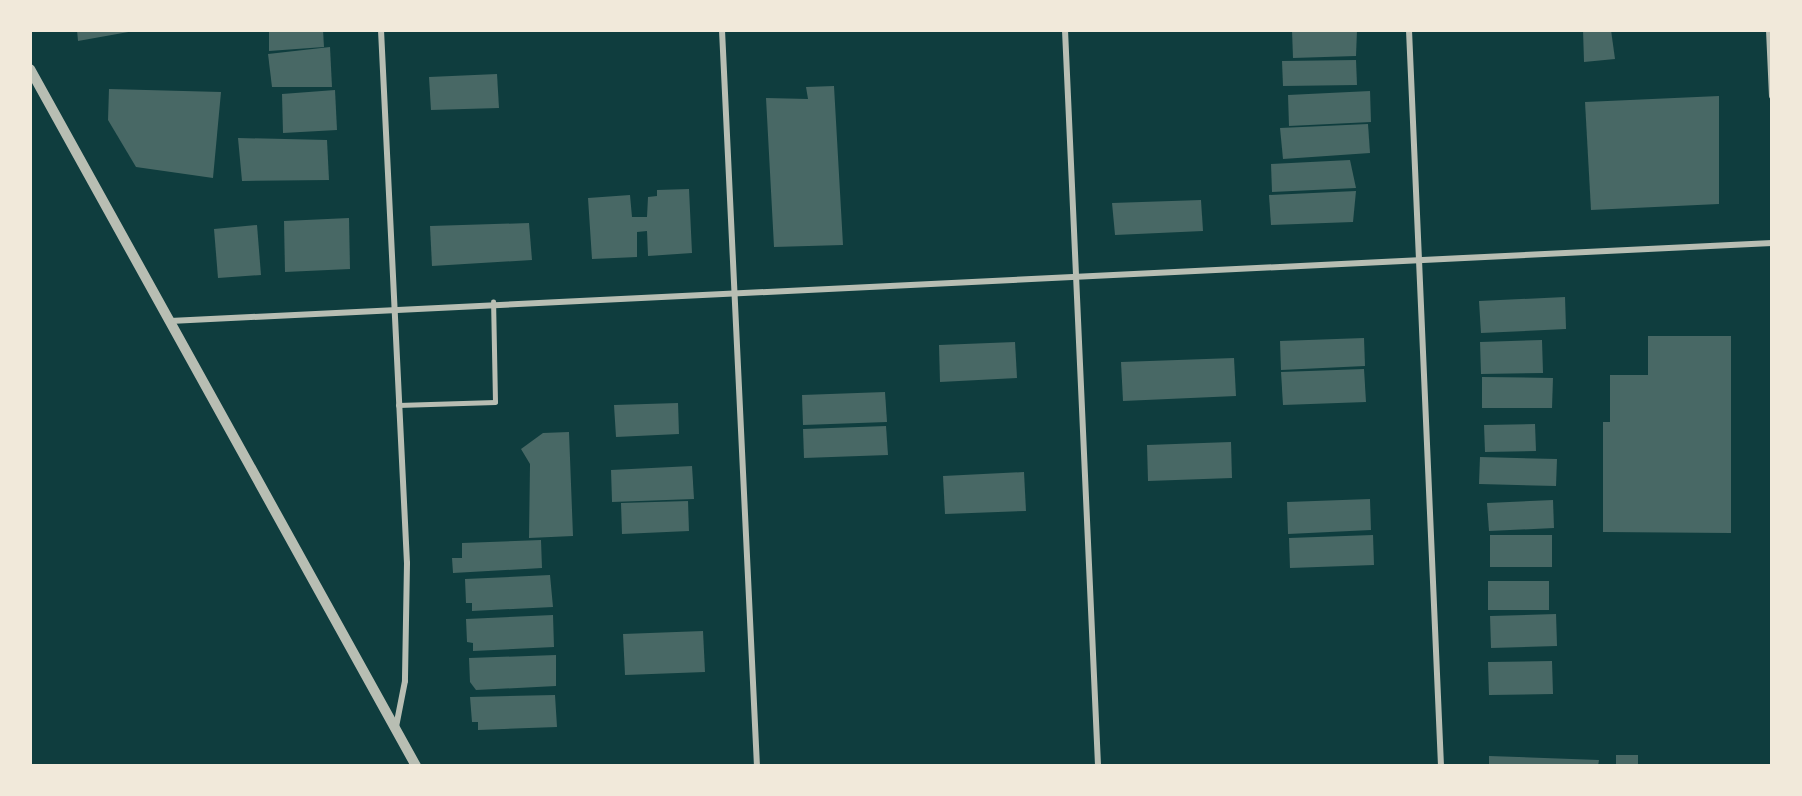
<!DOCTYPE html>
<style>
body{margin:0}
#map{position:relative;width:1802px;height:796px;overflow:hidden;background:#0f3d3e;font-family:"Golos Text",sans-serif}
div>[style]{position:absolute}
.building>*{inset:0;background:#486865}
.service>*{height:4.5px;margin:-2.25px;padding:0 2.25px;transform-origin:2.25px;border-radius:2.25px;background:#b8beb3}
.minor>*{height:6px;margin:-3px;padding:0 3px;transform-origin:3px;border-radius:3px;background:#b8beb3}
.tertiary>*{height:10px;margin:-5px;padding:0 5px;transform-origin:5px;border-radius:5px;background:#b8beb3}
span{translate:-50% -50%;white-space:nowrap;text-align:center;line-height:1.15;-webkit-text-stroke:4.5px #f1e9da;paint-order:stroke}
.frame{position:absolute;inset:0;border:32px solid #f1e9da;pointer-events:none}
</style>
<div id="map">
<div class="building">
<i style="clip-path:polygon(77px 30px,134px 30px,134px 31px,78px 41px)"></i>
<i style="clip-path:polygon(269px 30px,323px 30px,324px 47px,269px 51px)"></i>
<i style="clip-path:polygon(1292px 30px,1357px 30px,1356px 56px,1293px 58px)"></i>
<i style="clip-path:polygon(1583px 30px,1611px 30px,1615px 59px,1584px 62px)"></i>
<i style="clip-path:polygon(330px 47px,332px 87px,272px 87px,268px 54px)"></i>
<i style="clip-path:polygon(1356px 60px,1357px 85px,1283px 86px,1282px 61px)"></i>
<i style="clip-path:polygon(497px 74px,499px 108px,431px 110px,429px 77px)"></i>
<i style="clip-path:polygon(834px 86px,843px 245px,774px 247px,766px 98px,808px 99px,806px 87px)"></i>
<i style="clip-path:polygon(109px 89px,221px 92px,213px 178px,136px 167px,108px 120px)"></i>
<i style="clip-path:polygon(335px 90px,337px 130px,283px 133px,282px 94px)"></i>
<i style="clip-path:polygon(1370px 91px,1371px 122px,1289px 126px,1288px 95px)"></i>
<i style="clip-path:polygon(1719px 96px,1719px 204px,1591px 210px,1585px 102px)"></i>
<i style="clip-path:polygon(1368px 124px,1370px 153px,1283px 159px,1280px 128px)"></i>
<i style="clip-path:polygon(238px 138px,327px 140px,329px 180px,242px 181px)"></i>
<i style="clip-path:polygon(1350px 160px,1356px 188px,1272px 192px,1271px 164px)"></i>
<i style="clip-path:polygon(689px 189px,692px 253px,648px 256px,647px 231px,637px 232px,637px 257px,592px 259px,588px 198px,630px 195px,632px 217px,647px 217px,648px 197px,657px 196px,657px 190px)"></i>
<i style="clip-path:polygon(1356px 191px,1353px 222px,1271px 225px,1269px 195px)"></i>
<i style="clip-path:polygon(1201px 200px,1203px 231px,1115px 235px,1112px 203px)"></i>
<i style="clip-path:polygon(349px 218px,350px 269px,285px 272px,284px 221px)"></i>
<i style="clip-path:polygon(529px 223px,532px 260px,432px 266px,430px 226px)"></i>
<i style="clip-path:polygon(257px 225px,261px 275px,218px 278px,214px 229px)"></i>
<i style="clip-path:polygon(1565px 297px,1566px 329px,1481px 333px,1479px 301px)"></i>
<i style="clip-path:polygon(1648px 336px,1731px 336px,1731px 533px,1603px 532px,1603px 422px,1610px 422px,1610px 375px,1648px 375px)"></i>
<i style="clip-path:polygon(1364px 338px,1365px 366px,1281px 370px,1280px 341px)"></i>
<i style="clip-path:polygon(1542px 340px,1543px 373px,1481px 374px,1480px 342px)"></i>
<i style="clip-path:polygon(1015px 342px,1017px 378px,940px 382px,939px 345px)"></i>
<i style="clip-path:polygon(1234px 358px,1236px 396px,1123px 401px,1121px 362px)"></i>
<i style="clip-path:polygon(1364px 369px,1366px 402px,1283px 405px,1281px 372px)"></i>
<i style="clip-path:polygon(1482px 377px,1553px 378px,1552px 408px,1482px 408px)"></i>
<i style="clip-path:polygon(885px 392px,887px 422px,803px 425px,802px 395px)"></i>
<i style="clip-path:polygon(678px 403px,679px 434px,616px 437px,614px 405px)"></i>
<i style="clip-path:polygon(1535px 424px,1536px 451px,1485px 452px,1484px 425px)"></i>
<i style="clip-path:polygon(886px 426px,888px 455px,804px 458px,803px 429px)"></i>
<i style="clip-path:polygon(569px 432px,573px 536px,529px 538px,530px 464px,521px 449px,543px 433px)"></i>
<i style="clip-path:polygon(1231px 442px,1232px 478px,1148px 481px,1147px 445px)"></i>
<i style="clip-path:polygon(1480px 457px,1557px 459px,1556px 486px,1479px 484px)"></i>
<i style="clip-path:polygon(692px 466px,694px 499px,612px 502px,611px 470px)"></i>
<i style="clip-path:polygon(1024px 472px,1026px 511px,945px 514px,943px 476px)"></i>
<i style="clip-path:polygon(1370px 499px,1371px 530px,1288px 534px,1287px 502px)"></i>
<i style="clip-path:polygon(1553px 500px,1554px 528px,1489px 531px,1487px 503px)"></i>
<i style="clip-path:polygon(688px 501px,689px 531px,622px 534px,621px 503px)"></i>
<i style="clip-path:polygon(1373px 535px,1374px 565px,1290px 568px,1289px 538px)"></i>
<i style="clip-path:polygon(1490px 535px,1552px 535px,1552px 567px,1490px 567px)"></i>
<i style="clip-path:polygon(541px 540px,542px 568px,453px 573px,452px 558px,462px 558px,462px 543px)"></i>
<i style="clip-path:polygon(550px 575px,553px 607px,472px 611px,472px 603px,466px 603px,465px 579px)"></i>
<i style="clip-path:polygon(1488px 581px,1549px 581px,1549px 610px,1488px 610px)"></i>
<i style="clip-path:polygon(1556px 614px,1557px 646px,1491px 648px,1490px 616px)"></i>
<i style="clip-path:polygon(553px 615px,554px 647px,473px 651px,473px 643px,467px 642px,466px 619px)"></i>
<i style="clip-path:polygon(703px 631px,705px 672px,625px 675px,623px 634px)"></i>
<i style="clip-path:polygon(556px 655px,556px 686px,476px 690px,470px 682px,469px 658px)"></i>
<i style="clip-path:polygon(1552px 661px,1553px 694px,1489px 695px,1488px 662px)"></i>
<i style="clip-path:polygon(555px 695px,557px 727px,478px 730px,478px 722px,472px 722px,470px 697px)"></i>
<i style="clip-path:polygon(1616px 755px,1638px 755px,1638px 766px,1616px 766px)"></i>
<i style="clip-path:polygon(1489px 756px,1599px 760px,1598px 766px,1489px 766px)"></i>
</div>
<div class="service">
<i style="left:398px;top:405px;width:97px;rotate:-1.8deg"></i>
<i style="left:495px;top:402px;width:100px;rotate:-91.1deg"></i>
</div>
<div class="minor">
<i style="left:381px;top:30px;width:534px;rotate:87.21deg"></i>
<i style="left:407px;top:563px;width:118px;rotate:91deg"></i>
<i style="left:405px;top:681px;width:47px;rotate:101.1deg"></i>
<i style="left:722px;top:30px;width:737px;rotate:87.28deg"></i>
<i style="left:1065px;top:30px;width:737px;rotate:87.43deg"></i>
<i style="left:1409px;top:30px;width:737px;rotate:87.51deg"></i>
<i style="left:1769px;top:30px;width:66px;rotate:87.4deg"></i>
<i style="left:170px;top:321px;width:1604px;rotate:-2.79deg"></i>
</div>
<div class="tertiary">
<i style="left:30px;top:69px;width:797px;rotate:61.02deg"></i>
</div>
<div class="frame"></div>
</div>
